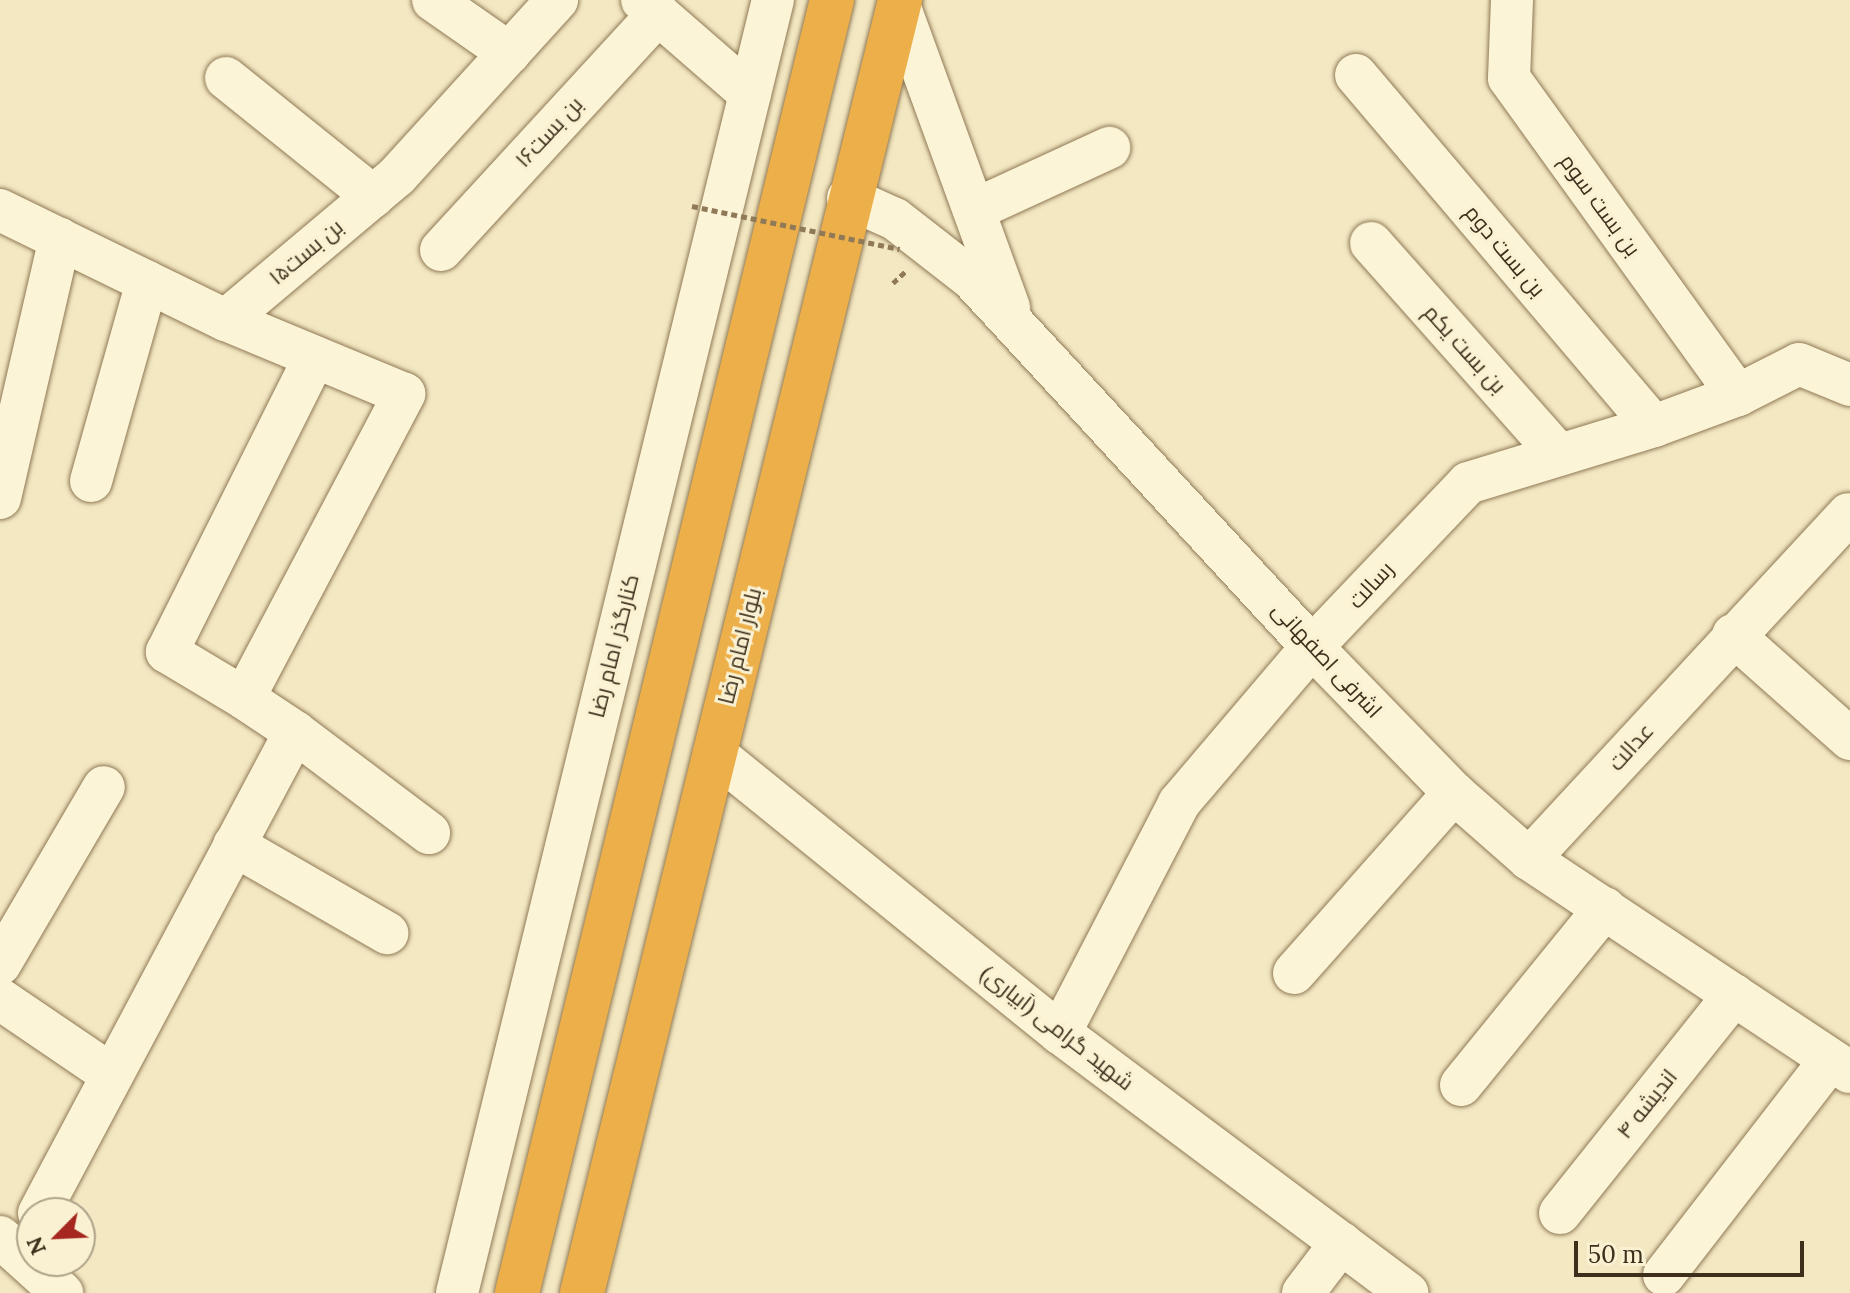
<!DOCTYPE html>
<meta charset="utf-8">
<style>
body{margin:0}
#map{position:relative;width:1850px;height:1293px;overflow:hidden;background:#f3e8c2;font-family:Lora,Cairo,serif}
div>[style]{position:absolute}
.path>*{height:5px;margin-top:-2.5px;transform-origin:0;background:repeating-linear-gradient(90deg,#8f7956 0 6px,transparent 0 10px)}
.roads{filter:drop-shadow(0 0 2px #8f7956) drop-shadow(0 0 2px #8f7956)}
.minor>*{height:42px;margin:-21px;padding:0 21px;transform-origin:21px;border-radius:21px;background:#fcf4d6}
.highway>*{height:44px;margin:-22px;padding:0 22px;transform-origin:22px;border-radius:22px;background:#ecaf49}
.path-bridge>*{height:5px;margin-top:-2.5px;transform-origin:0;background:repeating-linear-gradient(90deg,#8f7956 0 6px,transparent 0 10px)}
span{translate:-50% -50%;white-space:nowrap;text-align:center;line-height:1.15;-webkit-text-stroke:6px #f9f1d2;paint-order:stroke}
.street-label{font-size:22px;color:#3d2f1c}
.north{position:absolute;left:16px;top:1197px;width:80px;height:80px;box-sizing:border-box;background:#f9f1d2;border:2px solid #aea389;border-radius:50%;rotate:246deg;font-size:22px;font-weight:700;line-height:32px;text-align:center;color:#3d2f1c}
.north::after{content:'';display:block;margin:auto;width:28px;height:36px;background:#a6271f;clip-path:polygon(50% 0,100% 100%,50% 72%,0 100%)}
.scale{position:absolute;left:1574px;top:1241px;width:230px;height:36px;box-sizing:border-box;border:4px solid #3d2f1c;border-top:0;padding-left:10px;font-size:24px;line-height:28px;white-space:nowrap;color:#3d2f1c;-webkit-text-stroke:6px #f9f1d2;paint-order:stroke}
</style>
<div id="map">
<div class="path">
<i style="left:893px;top:283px;width:18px;rotate:-43deg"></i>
</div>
<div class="roads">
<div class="minor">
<i style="left:433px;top:0;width:93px;rotate:34.9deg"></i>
<i style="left:642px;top:0;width:143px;rotate:41deg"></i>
<i style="left:1512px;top:0;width:78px;rotate:92.2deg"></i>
<i style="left:1509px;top:78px;width:391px;rotate:54.2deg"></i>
<i style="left:899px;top:5px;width:322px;rotate:70deg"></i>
<i style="left:1356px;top:75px;width:460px;rotate:49.7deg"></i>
<i style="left:226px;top:78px;width:189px;rotate:38.8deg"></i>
<i style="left:848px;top:198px;width:51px;rotate:24.1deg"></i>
<i style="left:895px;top:219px;width:98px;rotate:37.9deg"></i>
<i style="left:972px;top:279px;width:501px;rotate:47.26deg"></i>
<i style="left:1312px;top:647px;width:204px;rotate:45.8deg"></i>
<i style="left:1454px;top:793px;width:100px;rotate:41.3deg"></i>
<i style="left:1529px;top:859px;width:385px;rotate:33.6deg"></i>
<i style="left:0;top:210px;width:251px;rotate:26deg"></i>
<i style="left:226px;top:320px;width:224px;rotate:-40.1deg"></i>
<i style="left:397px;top:176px;width:238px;rotate:-47.7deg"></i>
<i style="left:974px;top:210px;width:149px;rotate:-24.7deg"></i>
<i style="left:1371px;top:243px;width:283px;rotate:48.4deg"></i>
<i style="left:441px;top:250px;width:321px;rotate:-47.4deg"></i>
<i style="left:91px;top:481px;width:207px;rotate:-74.3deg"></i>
<i style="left:0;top:498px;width:266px;rotate:-77deg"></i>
<i style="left:1733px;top:635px;width:157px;rotate:41.6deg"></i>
<i style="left:244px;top:698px;width:90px;rotate:-149.1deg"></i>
<i style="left:167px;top:652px;width:330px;rotate:-63.4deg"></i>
<i style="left:295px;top:732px;width:168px;rotate:37deg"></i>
<i style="left:714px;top:753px;width:445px;rotate:39deg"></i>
<i style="left:1060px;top:1033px;width:434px;rotate:36.8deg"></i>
<i style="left:234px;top:845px;width:177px;rotate:29.9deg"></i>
<i style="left:1529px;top:859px;width:470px;rotate:-47.2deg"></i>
<i style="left:0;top:964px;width:205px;rotate:-59.6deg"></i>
<i style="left:1294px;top:973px;width:241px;rotate:-48.4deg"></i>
<i style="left:0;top:999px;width:135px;rotate:34.2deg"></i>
<i style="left:1060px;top:1033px;width:259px;rotate:-62.6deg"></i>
<i style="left:1179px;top:803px;width:205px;rotate:-49.6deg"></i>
<i style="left:1312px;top:647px;width:226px;rotate:-46.4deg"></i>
<i style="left:1468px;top:483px;width:195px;rotate:-17deg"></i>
<i style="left:1654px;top:426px;width:90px;rotate:-20.3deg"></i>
<i style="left:1738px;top:395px;width:68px;rotate:-26.9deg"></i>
<i style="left:1799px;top:364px;width:55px;rotate:22.4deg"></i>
<i style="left:1461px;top:1085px;width:228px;rotate:-50.9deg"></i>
<i style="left:39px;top:1213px;width:545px;rotate:-61.98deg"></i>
<i style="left:295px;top:732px;width:61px;rotate:-146.3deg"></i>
<i style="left:244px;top:698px;width:344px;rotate:-62.2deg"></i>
<i style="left:404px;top:394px;width:193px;rotate:-157.4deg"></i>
<i style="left:1560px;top:1213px;width:279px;rotate:-51.4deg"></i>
<i style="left:0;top:1237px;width:84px;rotate:42.1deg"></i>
<i style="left:1664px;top:1275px;width:272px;rotate:-52.3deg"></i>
<i style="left:457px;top:1293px;width:1331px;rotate:-76.27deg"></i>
<i style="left:1303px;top:1293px;width:63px;rotate:-52.8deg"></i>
</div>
<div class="highway">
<i style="left:517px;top:1293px;width:1331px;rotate:-76.31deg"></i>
<i style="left:582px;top:1293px;width:1332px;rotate:-76.18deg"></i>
</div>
</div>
<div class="path-bridge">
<i style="left:692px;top:206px;width:212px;rotate:11.7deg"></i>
</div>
<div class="street-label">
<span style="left:549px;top:132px;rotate:-47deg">بن بست۱۶</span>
<span style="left:1600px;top:205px;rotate:54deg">بن بست سوم</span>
<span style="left:1505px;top:251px;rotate:50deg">بن بست دوم</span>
<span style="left:306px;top:252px;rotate:-40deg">بن بست۱۵</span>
<span style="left:1465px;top:349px;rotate:48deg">بن بست یکم</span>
<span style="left:1371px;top:585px;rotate:-47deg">رسالت</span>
<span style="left:614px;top:646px;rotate:-76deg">کنارگذر امام رضا</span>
<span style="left:740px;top:646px;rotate:-76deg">بلوار امام رضا</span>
<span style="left:1327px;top:660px;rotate:47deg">اشرفی اصفهانی</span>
<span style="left:1631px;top:747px;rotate:-48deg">عدالت</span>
<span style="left:1057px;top:1028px;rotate:38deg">شهید گرامی (آبیاری)</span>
<span style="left:1647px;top:1104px;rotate:-51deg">اندیشه ۴</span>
</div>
<div class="north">N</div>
<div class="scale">50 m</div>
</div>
